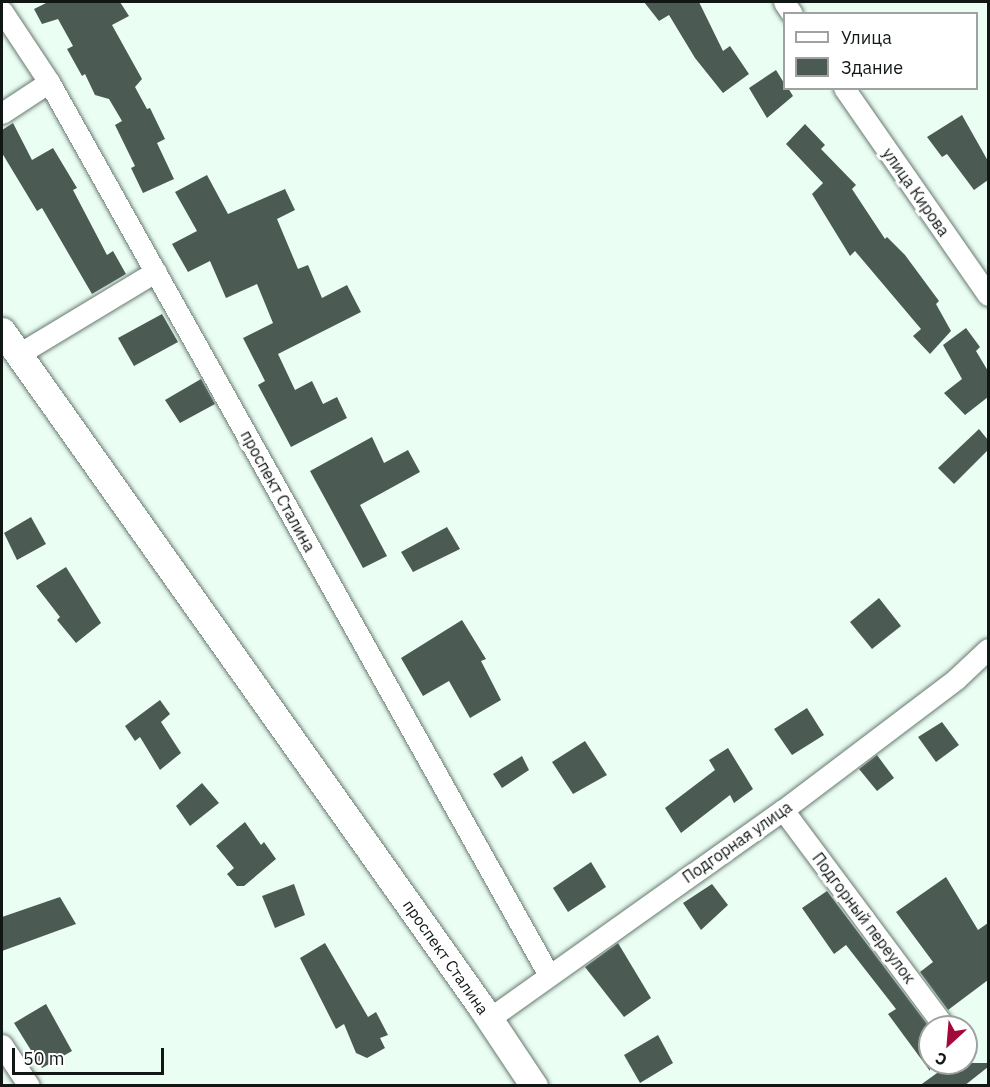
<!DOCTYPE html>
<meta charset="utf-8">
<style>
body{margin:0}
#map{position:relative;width:990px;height:1087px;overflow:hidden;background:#ebfef4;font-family:"IBM Plex Sans",sans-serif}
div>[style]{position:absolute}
.building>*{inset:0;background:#4b5b53}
.roads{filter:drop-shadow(0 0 2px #677970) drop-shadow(0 0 2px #677970)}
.minor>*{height:21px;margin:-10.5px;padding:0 10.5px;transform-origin:10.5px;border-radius:10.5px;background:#fff}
.tertiary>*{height:27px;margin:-13.5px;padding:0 13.5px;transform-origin:13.5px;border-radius:13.5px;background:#fff}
span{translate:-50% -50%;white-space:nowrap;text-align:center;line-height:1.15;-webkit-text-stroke:6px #fff;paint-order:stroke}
.street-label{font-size:16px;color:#101714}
.frame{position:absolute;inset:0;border:3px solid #101714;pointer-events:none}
.legend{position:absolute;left:783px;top:12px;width:195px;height:78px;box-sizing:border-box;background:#fff;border:2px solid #9fa2a1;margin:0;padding:8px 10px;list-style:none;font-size:18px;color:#101714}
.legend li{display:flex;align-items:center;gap:12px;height:30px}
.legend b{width:30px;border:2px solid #9fa2a1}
.north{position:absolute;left:918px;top:1015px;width:60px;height:60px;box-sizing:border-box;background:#fff;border:2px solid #9fa2a1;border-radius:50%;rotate:206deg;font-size:16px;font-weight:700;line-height:24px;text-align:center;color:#101714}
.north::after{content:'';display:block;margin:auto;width:21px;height:27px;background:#a40838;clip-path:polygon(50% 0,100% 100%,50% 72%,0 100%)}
.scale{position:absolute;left:12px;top:1048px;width:152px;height:27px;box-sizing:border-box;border:3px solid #101714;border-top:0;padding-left:8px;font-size:18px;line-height:21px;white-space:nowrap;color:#101714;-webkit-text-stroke:4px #fff;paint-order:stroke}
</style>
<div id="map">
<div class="building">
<i style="clip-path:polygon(48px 2px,120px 2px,129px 16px,112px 25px,142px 79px,135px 87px,147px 109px,150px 108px,165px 139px,157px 143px,174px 179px,143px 193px,131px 168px,135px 166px,115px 125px,122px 121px,109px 99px,95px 95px,85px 74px,82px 76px,67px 49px,73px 46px,58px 19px,42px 24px,34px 9px)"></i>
<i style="clip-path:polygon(644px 2px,699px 2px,723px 51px,730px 46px,749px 74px,723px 93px,695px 58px,669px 15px,659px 21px)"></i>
<i style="clip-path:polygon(776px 70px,784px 83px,784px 88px,788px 88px,793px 96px,767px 118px,749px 88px)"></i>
<i style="clip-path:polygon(962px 115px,988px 161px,988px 180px,974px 190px,947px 154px,942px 157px,927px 137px)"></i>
<i style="clip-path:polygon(13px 123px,32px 160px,53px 148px,77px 188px,73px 190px,107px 255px,113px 251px,126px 274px,92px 294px,42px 208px,37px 211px,2px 153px,2px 130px)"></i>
<i style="clip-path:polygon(805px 124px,825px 145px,821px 149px,856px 185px,852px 189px,885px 239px,887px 237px,905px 255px,939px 301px,936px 304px,951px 331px,930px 354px,913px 336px,921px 329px,855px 251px,850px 256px,812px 194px,823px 183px,786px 144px)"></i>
<i style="clip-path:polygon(207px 175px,228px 214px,285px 189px,295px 210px,277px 219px,298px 269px,308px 265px,322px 298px,347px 285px,361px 312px,278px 354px,295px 390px,312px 381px,323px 404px,337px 397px,347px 418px,291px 447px,258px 385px,265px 381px,243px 338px,273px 323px,257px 284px,226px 298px,210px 261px,188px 272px,172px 244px,197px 231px,175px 192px)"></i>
<i style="clip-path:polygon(162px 314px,178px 342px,134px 366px,118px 338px)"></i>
<i style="clip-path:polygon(966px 328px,980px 347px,976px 351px,988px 371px,988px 397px,965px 415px,944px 393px,962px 379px,943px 345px)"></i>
<i style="clip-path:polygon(201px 379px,215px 404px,180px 423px,165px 400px)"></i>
<i style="clip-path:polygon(979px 429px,988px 440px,988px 450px,954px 484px,938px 468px)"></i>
<i style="clip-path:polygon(372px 437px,384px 463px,408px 450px,420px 472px,360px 505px,387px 556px,363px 568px,310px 471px)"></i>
<i style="clip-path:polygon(31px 517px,46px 544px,17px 560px,4px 533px)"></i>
<i style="clip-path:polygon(447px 527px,460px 549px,413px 572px,401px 552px)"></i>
<i style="clip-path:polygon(66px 567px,101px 623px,76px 643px,57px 620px,60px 617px,36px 586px)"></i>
<i style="clip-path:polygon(879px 598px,901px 626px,872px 649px,850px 622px)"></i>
<i style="clip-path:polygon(462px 620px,486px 659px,481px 661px,501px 700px,470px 718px,449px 681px,423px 696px,401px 658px)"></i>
<i style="clip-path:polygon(160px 700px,170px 714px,161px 722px,181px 753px,160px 770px,140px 737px,135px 741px,125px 726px)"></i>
<i style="clip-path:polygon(807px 708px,824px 735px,792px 755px,774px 729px)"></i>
<i style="clip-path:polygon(942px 722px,959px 745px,936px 762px,918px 737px)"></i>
<i style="clip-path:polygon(585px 741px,607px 775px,573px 794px,552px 762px)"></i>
<i style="clip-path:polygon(728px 748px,753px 789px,734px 803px,730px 795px,681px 833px,665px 808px,715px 770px,709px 760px)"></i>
<i style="clip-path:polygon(877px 755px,894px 778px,877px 791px,859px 769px)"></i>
<i style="clip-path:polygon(522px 756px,529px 770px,502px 788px,493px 774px)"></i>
<i style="clip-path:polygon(202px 783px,219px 803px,190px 826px,176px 806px)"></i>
<i style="clip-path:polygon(245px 822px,261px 845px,264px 842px,276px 859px,244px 886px,237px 886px,227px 874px,234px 868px,216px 846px)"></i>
<i style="clip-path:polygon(591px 862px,606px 887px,568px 912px,553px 888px)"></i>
<i style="clip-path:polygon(946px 877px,978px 930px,988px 923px,988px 980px,948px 1010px,920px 972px,933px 962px,896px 912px)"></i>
<i style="clip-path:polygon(294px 884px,305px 915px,275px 928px,262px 896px)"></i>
<i style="clip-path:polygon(712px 884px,728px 905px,701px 930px,683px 903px)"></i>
<i style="clip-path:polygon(827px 891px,930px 1028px,930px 1071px,888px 1014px,896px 1009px,846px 945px,834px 954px,802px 908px)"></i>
<i style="clip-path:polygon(60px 897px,76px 924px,2px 951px,2px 917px)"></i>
<i style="clip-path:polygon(325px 943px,368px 1017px,376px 1012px,388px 1035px,380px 1038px,385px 1048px,367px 1058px,356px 1053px,344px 1024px,336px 1029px,300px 958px)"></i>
<i style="clip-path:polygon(618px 943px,651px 998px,624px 1017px,585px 967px)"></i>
<i style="clip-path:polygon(46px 1004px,72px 1051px,42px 1068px,14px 1023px)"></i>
<i style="clip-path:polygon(658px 1035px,673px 1063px,640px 1083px,624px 1055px)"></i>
<i style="clip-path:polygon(951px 1063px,988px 1063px,988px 1067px,964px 1086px,919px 1086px)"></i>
</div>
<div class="roads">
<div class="minor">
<i style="left:784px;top:2px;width:14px;rotate:56deg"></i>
<i style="left:2px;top:11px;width:85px;rotate:56.5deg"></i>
<i style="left:49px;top:82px;width:1023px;rotate:60.76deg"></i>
<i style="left:844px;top:88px;width:252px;rotate:55.2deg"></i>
<i style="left:2px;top:113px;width:56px;rotate:-33.4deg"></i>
<i style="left:17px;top:355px;width:162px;rotate:-31.1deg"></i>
<i style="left:783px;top:810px;width:271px;rotate:53.3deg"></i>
<i style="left:482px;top:1008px;width:13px;rotate:51deg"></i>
<i style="left:490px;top:1018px;width:359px;rotate:-35.4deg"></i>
<i style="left:783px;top:810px;width:217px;rotate:-37.1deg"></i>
<i style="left:956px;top:679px;width:44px;rotate:-43.2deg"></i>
<i style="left:2px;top:1045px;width:49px;rotate:56.6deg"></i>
</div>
<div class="tertiary">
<i style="left:2px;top:331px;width:830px;rotate:54.66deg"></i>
<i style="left:482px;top:1008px;width:94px;rotate:56.3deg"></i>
</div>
</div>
<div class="street-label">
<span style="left:916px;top:192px;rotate:55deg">улица Кирова</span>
<span style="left:278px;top:491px;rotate:61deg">проспект Сталина</span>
<span style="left:737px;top:842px;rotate:-35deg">Подгорная улица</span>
<span style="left:864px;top:918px;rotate:53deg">Подгорный переулок</span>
<span style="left:446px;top:957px;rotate:55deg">проспект Сталина</span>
</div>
<div class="frame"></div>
<ul class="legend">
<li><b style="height:8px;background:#fff"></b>Улица</li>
<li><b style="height:16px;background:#4b5b53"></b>Здание</li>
</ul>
<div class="north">С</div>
<div class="scale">50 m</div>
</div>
